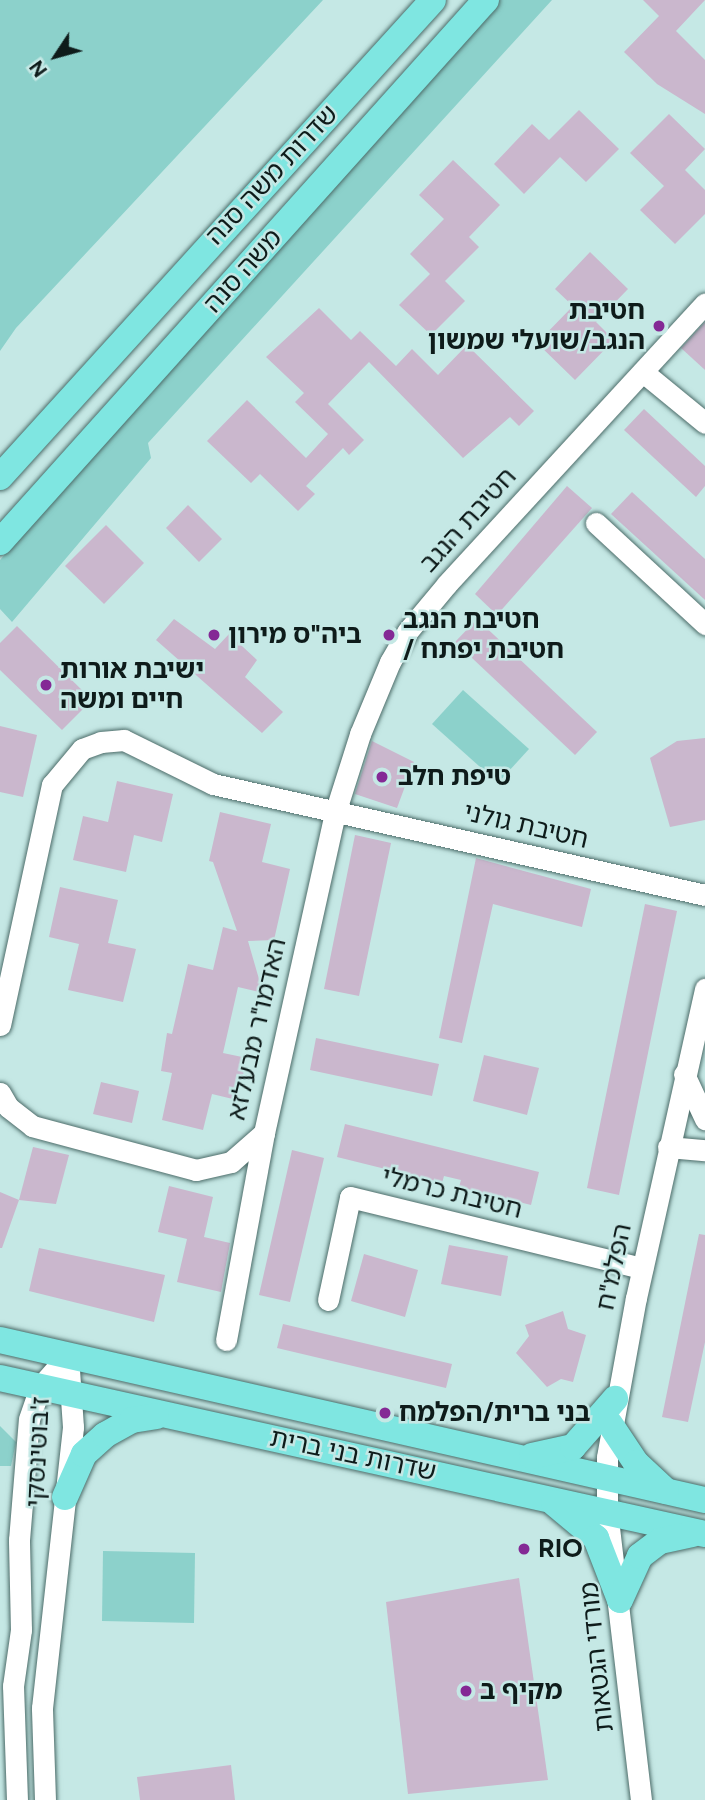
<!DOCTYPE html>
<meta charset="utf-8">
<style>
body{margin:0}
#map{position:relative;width:705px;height:1800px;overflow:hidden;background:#c5e8e5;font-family:Figtree,"Noto Sans Hebrew",sans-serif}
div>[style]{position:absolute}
.green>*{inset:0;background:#8cd1cb}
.building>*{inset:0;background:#cab7cd}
.roads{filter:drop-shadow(0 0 2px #4c6c69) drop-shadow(0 0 2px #4c6c69)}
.minor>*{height:21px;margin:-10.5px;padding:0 10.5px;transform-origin:10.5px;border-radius:10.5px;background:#fff}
.major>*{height:26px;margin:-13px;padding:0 13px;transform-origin:13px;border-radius:13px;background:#7fe6e1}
.dots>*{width:19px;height:19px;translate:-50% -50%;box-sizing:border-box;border:4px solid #c5e8e5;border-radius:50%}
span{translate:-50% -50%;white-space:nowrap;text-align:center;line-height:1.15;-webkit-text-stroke:5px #c5e8e5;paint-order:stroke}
.street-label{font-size:26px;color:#0e1b1a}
.poi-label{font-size:26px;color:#0e1b1a;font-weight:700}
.right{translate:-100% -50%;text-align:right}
.left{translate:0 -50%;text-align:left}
.north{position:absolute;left:21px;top:21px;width:70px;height:70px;-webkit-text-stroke:5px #c5e8e5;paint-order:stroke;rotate:234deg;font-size:19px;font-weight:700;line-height:28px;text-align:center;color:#0e1b1a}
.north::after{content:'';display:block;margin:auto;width:24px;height:32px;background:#0e1b1a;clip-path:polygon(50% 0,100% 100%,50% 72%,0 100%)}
</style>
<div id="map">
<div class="green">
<i style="clip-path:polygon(0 0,323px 0,16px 328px,0 351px)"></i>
<i style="clip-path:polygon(500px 0,552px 0,148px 443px,151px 458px,12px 622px,0 609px,0 560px)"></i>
<i style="clip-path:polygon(463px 690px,529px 749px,498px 783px,432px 724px)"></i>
<i style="clip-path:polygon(0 1426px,16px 1442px,11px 1466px,0 1466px)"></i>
<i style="clip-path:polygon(103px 1551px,195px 1553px,194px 1623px,102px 1621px)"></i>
</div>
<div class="building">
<i style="clip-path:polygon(643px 0,705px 0,676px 31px,705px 60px,705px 114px,657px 84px,624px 52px,659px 16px)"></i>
<i style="clip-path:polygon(579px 110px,619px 149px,586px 182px,560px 157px,524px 194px,494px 164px,532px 124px,549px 140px)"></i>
<i style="clip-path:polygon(669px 114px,705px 149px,685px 170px,705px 190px,705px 214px,675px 244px,640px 210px,664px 186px,630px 153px)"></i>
<i style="clip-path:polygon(453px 160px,500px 205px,469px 237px,479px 247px,445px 281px,465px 301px,431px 335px,399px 305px,430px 274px,410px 254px,444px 219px,419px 195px)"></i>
<i style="clip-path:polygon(590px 252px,628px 289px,596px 322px,614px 340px,575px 380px,537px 343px,573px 306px,555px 289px)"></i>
<i style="clip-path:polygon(319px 308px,351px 340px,360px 331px,396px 366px,412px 349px,438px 375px,467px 345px,534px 411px,519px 426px,510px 417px,463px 458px,369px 362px,328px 404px,364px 440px,349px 455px,343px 448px,306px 486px,315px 494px,298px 511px,260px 474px,251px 483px,207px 441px,247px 400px,306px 458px,328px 434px,295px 402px,304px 393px,266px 357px)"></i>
<i style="clip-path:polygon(705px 322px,705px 370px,681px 348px)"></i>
<i style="clip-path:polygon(644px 409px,705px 466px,705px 486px,696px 497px,624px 430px)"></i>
<i style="clip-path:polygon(567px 486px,592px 508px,497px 615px,475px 594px)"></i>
<i style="clip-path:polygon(632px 492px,705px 559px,705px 600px,611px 514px)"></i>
<i style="clip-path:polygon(188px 505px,222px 539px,199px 562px,166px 528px)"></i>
<i style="clip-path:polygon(106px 525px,144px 563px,104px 604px,65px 566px)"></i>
<i style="clip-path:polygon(174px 619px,215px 649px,229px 634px,257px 660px,245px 677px,283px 712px,262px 733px,156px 640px)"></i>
<i style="clip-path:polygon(477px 619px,597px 732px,575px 755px,455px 642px)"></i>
<i style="clip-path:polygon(17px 626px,92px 700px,62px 730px,0 670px,0 643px)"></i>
<i style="clip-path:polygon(0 726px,37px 735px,23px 797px,0 792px)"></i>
<i style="clip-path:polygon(705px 738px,705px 820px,670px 827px,650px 758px,677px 741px)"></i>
<i style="clip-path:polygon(372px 741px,414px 762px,397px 808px,355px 794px)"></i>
<i style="clip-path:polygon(117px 781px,173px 794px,162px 842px,134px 835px,126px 872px,73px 860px,83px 816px,108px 822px)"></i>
<i style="clip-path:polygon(220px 812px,271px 824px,262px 862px,290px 869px,274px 940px,248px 941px,263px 993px,238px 987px,223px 1053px,247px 1058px,237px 1100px,212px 1094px,203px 1130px,162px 1120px,172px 1073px,161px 1071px,167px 1033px,172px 1034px,188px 964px,213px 970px,223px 927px,237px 931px,213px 862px,209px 861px)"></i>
<i style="clip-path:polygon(355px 835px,391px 843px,359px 996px,324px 989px)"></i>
<i style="clip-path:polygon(476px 858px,591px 889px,582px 927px,493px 904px,462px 1043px,439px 1038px)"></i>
<i style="clip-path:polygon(60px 887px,118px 900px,108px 943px,136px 949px,123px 1002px,68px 990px,79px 944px,49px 937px)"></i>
<i style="clip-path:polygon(645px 904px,677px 911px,619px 1195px,587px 1188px)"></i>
<i style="clip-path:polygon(316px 1038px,439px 1064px,432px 1096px,310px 1070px)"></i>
<i style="clip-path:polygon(484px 1055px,539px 1068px,527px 1115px,473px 1101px)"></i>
<i style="clip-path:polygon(101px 1082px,139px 1091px,132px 1123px,93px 1114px)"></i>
<i style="clip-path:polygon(345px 1124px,539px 1172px,531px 1205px,459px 1187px,461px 1180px,444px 1176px,442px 1183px,337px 1157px)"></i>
<i style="clip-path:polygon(33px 1147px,69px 1155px,56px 1204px,19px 1200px)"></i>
<i style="clip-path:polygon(292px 1150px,324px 1158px,290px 1302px,259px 1295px)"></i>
<i style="clip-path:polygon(169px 1186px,213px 1197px,204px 1237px,230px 1243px,221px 1292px,177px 1282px,187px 1239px,158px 1232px)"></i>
<i style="clip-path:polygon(0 1192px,19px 1200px,2px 1248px,0 1248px)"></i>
<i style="clip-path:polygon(699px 1234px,705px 1235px,705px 1342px,688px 1422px,662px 1417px)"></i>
<i style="clip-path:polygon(449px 1245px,508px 1256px,501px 1296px,441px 1284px)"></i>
<i style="clip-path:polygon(39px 1248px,165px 1275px,154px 1322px,29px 1291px)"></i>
<i style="clip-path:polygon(364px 1254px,418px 1270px,405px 1317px,351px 1301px)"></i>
<i style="clip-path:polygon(563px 1311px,568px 1329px,586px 1335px,573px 1382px,561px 1379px,547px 1387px,516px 1353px,529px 1336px,525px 1325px)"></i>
<i style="clip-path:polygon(283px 1324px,452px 1364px,446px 1388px,277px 1348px)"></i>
<i style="clip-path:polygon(519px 1578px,548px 1780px,408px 1794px,386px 1602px)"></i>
<i style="clip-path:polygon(231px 1765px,235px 1800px,140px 1800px,137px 1777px)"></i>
</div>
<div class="roads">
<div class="minor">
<i style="left:643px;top:372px;width:80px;rotate:39.4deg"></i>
<i style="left:596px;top:523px;width:149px;rotate:42.8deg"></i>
<i style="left:0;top:1025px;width:246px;rotate:-77.8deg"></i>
<i style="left:52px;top:785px;width:47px;rotate:-50.2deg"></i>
<i style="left:82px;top:749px;width:20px;rotate:-20deg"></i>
<i style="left:101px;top:742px;width:23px;rotate:-5deg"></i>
<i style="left:124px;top:740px;width:99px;rotate:26.3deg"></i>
<i style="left:213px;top:784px;width:504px;rotate:12.71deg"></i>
<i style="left:684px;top:1074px;width:50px;rotate:65deg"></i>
<i style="left:0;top:1093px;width:16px;rotate:60deg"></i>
<i style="left:8px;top:1107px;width:31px;rotate:38deg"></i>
<i style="left:32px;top:1126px;width:170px;rotate:15deg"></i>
<i style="left:196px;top:1170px;width:36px;rotate:-13deg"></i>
<i style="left:231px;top:1162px;width:44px;rotate:-41.3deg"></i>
<i style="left:264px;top:1133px;width:328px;rotate:-77.5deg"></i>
<i style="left:335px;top:813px;width:83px;rotate:-72.4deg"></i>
<i style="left:360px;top:734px;width:78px;rotate:-67.4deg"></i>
<i style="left:390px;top:662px;width:34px;rotate:-60deg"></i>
<i style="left:407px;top:632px;width:62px;rotate:-50.2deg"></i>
<i style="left:447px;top:584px;width:381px;rotate:-47.4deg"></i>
<i style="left:668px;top:1147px;width:37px;rotate:5deg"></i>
<i style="left:328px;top:1300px;width:105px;rotate:-77.9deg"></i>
<i style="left:350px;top:1197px;width:301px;rotate:13.7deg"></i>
<i style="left:226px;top:1340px;width:210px;rotate:-79.6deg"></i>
<i style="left:17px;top:1800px;width:114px;rotate:-92deg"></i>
<i style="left:13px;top:1686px;width:57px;rotate:-81.9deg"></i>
<i style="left:21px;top:1630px;width:90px;rotate:-91.3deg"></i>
<i style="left:19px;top:1540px;width:121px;rotate:-85.3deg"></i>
<i style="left:29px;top:1419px;width:34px;rotate:-71deg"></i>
<i style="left:40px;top:1387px;width:43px;rotate:-48.8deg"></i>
<i style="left:45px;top:1800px;width:92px;rotate:-91.9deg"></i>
<i style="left:42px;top:1708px;width:283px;rotate:-83.7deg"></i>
<i style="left:73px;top:1427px;width:72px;rotate:-94deg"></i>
<i style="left:641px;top:1800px;width:293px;rotate:-96.7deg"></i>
<i style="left:607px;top:1509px;width:52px;rotate:-90deg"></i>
<i style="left:607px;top:1457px;width:162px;rotate:-79.7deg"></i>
<i style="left:636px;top:1298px;width:317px;rotate:-77.4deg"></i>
</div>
<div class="major">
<i style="left:0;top:477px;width:644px;rotate:-47.77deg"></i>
<i style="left:0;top:542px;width:728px;rotate:-48.12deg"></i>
<i style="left:0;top:1340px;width:723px;rotate:12.79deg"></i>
<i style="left:0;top:1378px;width:722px;rotate:12.48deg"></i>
<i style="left:610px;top:1424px;width:47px;rotate:56.3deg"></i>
<i style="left:636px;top:1463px;width:41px;rotate:43deg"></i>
<i style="left:532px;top:1456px;width:42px;rotate:-12.4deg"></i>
<i style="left:573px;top:1447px;width:64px;rotate:-48.8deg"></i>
<i style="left:65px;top:1497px;width:47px;rotate:-66.2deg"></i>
<i style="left:84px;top:1454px;width:28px;rotate:-42deg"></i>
<i style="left:105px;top:1435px;width:31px;rotate:-29deg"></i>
<i style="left:132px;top:1420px;width:24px;rotate:-9deg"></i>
<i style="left:554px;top:1503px;width:55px;rotate:39.8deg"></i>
<i style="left:596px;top:1538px;width:66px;rotate:68.8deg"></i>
<i style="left:620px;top:1600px;width:48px;rotate:-65.6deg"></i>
<i style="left:640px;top:1556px;width:25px;rotate:-37deg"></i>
<i style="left:660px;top:1541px;width:33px;rotate:-12deg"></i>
</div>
</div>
<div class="dots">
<i style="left:659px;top:326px;background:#842995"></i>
<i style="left:214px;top:635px;background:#842995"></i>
<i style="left:389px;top:635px;background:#842995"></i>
<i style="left:46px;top:685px;background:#842995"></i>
<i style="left:382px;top:777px;background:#842995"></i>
<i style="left:385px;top:1413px;background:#842995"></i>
<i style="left:524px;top:1549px;background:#842995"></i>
<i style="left:466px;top:1691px;background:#842995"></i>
</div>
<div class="street-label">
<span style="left:272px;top:175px;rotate:-47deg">שדרות משה סנה</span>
<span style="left:243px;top:271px;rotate:-48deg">משה סנה</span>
<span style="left:468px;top:520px;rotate:-48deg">חטיבת הנגב</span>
<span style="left:526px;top:826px;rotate:13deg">חטיבת גולני</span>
<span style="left:257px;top:1029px;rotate:-77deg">האדמו"ר מבעלזא</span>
<span style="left:452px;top:1193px;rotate:14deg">חטיבת כרמלי</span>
<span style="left:614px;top:1267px;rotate:-78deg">הפלמ"ח</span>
<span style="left:38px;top:1452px;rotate:-87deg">ז'בוטינסקי</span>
<span style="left:353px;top:1455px;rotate:12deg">שדרות בני ברית</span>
<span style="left:597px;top:1657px;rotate:-96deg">מורדי הגטאות</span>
</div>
<div class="poi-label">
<span class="right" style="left:645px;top:326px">חטיבת<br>הנגב/שועלי שמשון</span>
<span class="left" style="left:403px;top:635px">חטיבת הנגב<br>/ חטיבת יפתח</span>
<span class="left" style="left:228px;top:635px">ביה"ס מירון</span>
<span class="left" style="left:60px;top:685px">ישיבת אורות<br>חיים ומשה</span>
<span class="left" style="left:398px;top:777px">טיפת חלב</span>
<span class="left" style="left:399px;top:1413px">בני ברית/הפלמח</span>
<span class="left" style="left:538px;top:1549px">RIO</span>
<span class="left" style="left:480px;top:1691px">מקיף ב</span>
</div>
<div class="north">N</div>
</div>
